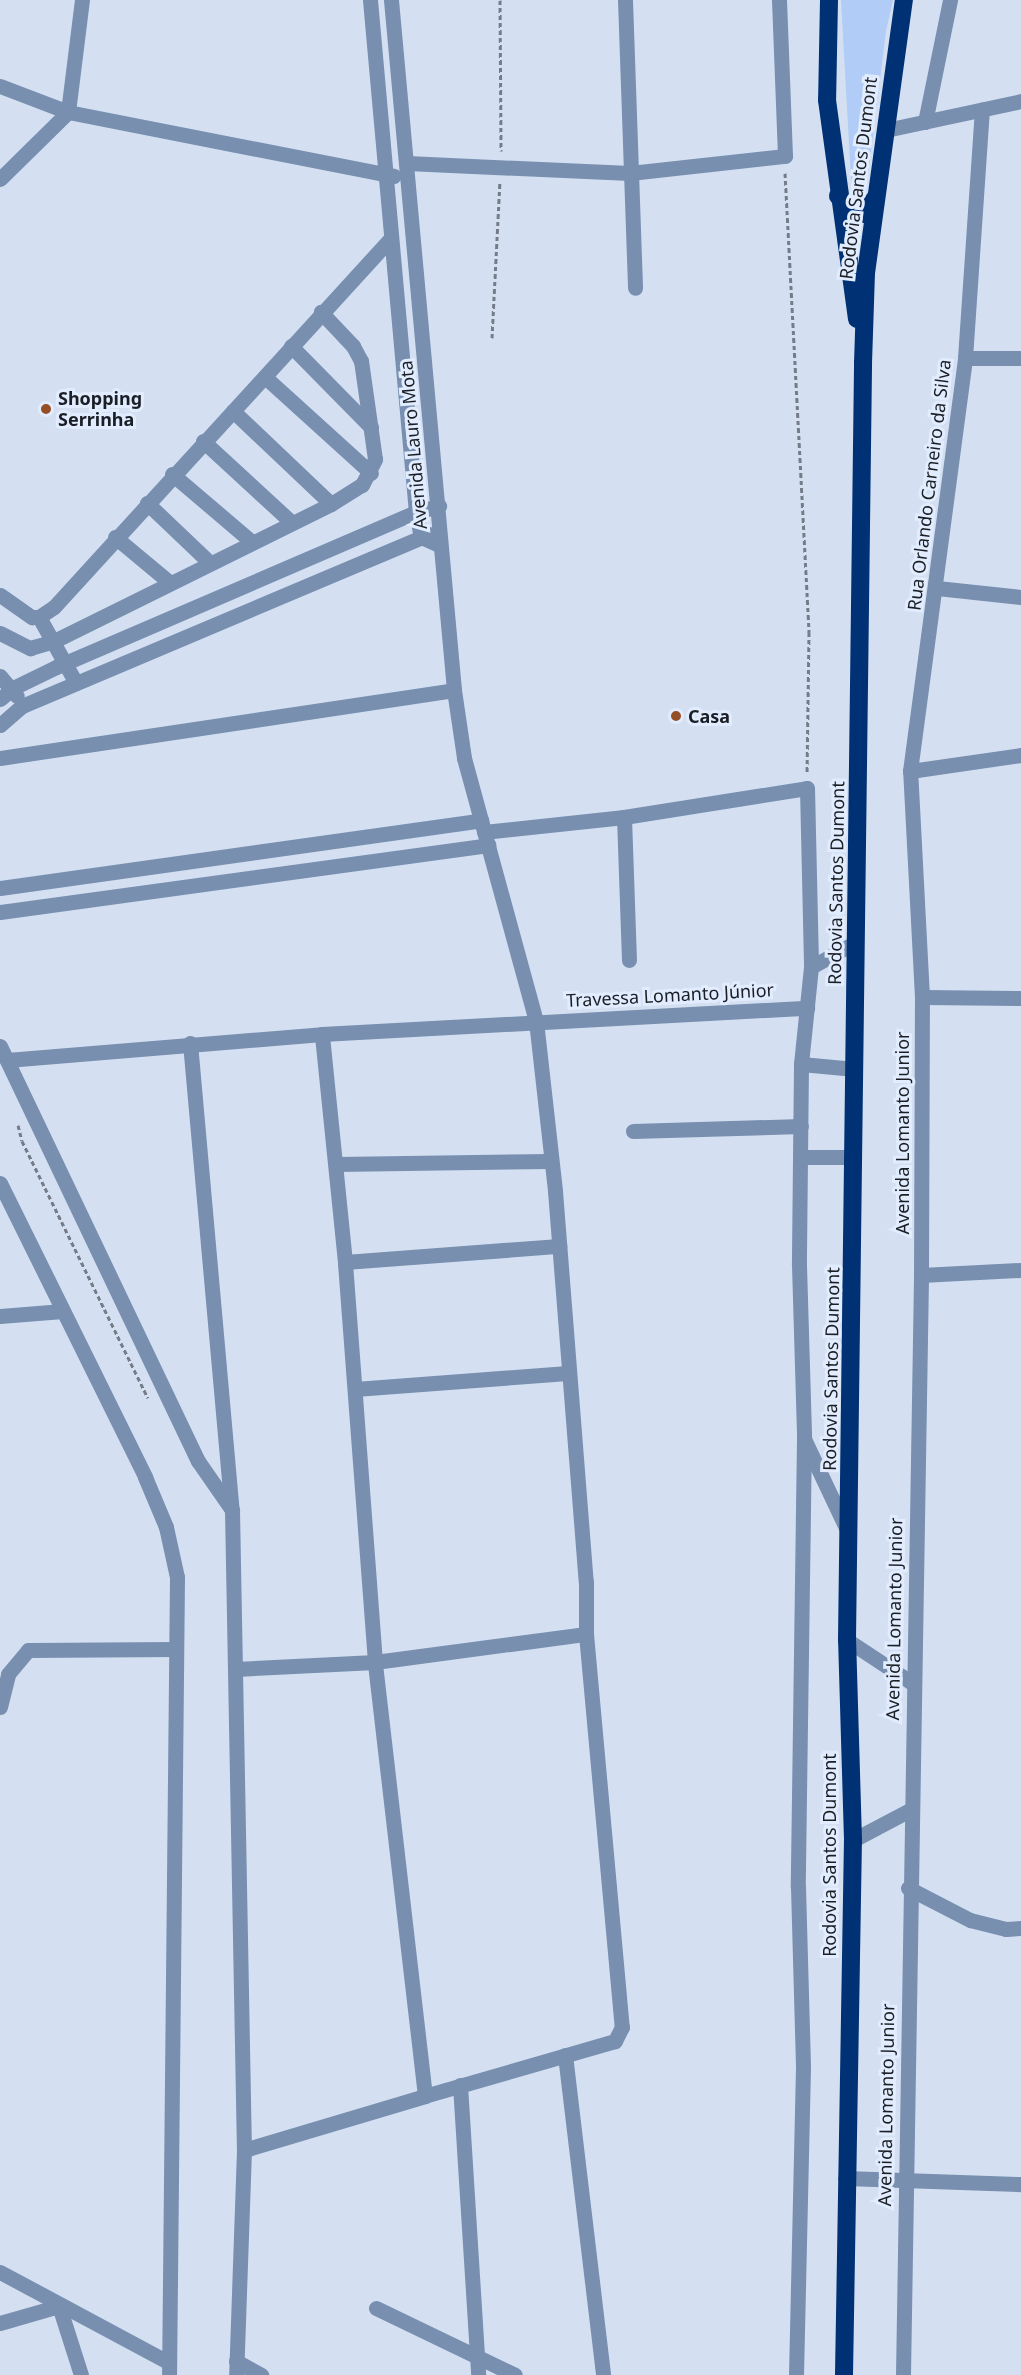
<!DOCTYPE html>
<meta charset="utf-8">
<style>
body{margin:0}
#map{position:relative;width:1021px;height:2375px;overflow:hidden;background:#d4e0f2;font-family:"Noto Sans",sans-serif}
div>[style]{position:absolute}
.green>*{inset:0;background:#b1ccf6}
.path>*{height:3px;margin-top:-1.5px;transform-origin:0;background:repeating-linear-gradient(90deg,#757c88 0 4.5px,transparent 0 7.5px)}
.minor>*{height:15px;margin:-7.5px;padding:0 7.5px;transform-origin:7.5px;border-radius:7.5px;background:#788fb0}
.highway>*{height:18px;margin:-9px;padding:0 9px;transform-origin:9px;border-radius:9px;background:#003174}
.dots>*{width:16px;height:16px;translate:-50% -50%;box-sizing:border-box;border:3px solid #e1edff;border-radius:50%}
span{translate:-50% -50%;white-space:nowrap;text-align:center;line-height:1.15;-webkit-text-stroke:6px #e1edff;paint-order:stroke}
.street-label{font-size:18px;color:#1b1f25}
.poi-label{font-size:18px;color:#1b1f25;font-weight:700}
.left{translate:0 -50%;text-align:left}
</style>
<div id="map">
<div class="green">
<i style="clip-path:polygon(841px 0,893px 0,886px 31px,865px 201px,858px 203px,852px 197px)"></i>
</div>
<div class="path">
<i style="left:500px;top:0;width:151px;rotate:89.6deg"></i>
<i style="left:785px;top:173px;width:460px;rotate:87deg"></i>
<i style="left:809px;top:632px;width:142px;rotate:90.8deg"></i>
<i style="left:492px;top:338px;width:156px;rotate:-87.1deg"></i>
<i style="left:18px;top:1125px;width:16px;rotate:76deg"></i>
<i style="left:22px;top:1141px;width:286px;rotate:63.9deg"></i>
</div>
<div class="minor">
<i style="left:370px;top:0;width:514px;rotate:84.87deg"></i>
<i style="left:416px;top:512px;width:25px;rotate:79deg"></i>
<i style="left:421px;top:537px;width:20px;rotate:24deg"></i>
<i style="left:391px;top:0;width:693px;rotate:84.78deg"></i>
<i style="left:454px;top:690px;width:69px;rotate:81.6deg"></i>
<i style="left:464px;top:758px;width:273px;rotate:74.7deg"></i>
<i style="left:536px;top:1021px;width:171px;rotate:83.6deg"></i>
<i style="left:555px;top:1191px;width:392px;rotate:85.5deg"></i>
<i style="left:586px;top:1582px;width:52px;rotate:90deg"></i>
<i style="left:586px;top:1634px;width:395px;rotate:84.8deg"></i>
<i style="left:622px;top:2027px;width:16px;rotate:117deg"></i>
<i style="left:615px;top:2041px;width:198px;rotate:163.9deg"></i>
<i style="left:625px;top:0;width:288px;rotate:88deg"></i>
<i style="left:0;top:86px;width:73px;rotate:20.9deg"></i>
<i style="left:68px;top:112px;width:332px;rotate:11.1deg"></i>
<i style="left:68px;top:112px;width:113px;rotate:-82.9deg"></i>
<i style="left:925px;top:122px;width:125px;rotate:-78.4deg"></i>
<i style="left:886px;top:130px;width:138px;rotate:-12.1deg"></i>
<i style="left:407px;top:163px;width:223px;rotate:2.6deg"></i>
<i style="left:630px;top:173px;width:156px;rotate:-6.3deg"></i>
<i style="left:785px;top:156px;width:156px;rotate:-92.2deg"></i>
<i style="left:0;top:179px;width:95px;rotate:-44.6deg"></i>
<i style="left:291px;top:346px;width:114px;rotate:45.4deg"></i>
<i style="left:965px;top:358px;width:56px"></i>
<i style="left:265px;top:377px;width:143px;rotate:42.2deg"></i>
<i style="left:233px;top:411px;width:135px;rotate:43.5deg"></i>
<i style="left:203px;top:441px;width:120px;rotate:42.6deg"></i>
<i style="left:172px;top:474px;width:105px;rotate:40.4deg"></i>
<i style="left:147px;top:503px;width:87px;rotate:43.6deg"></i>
<i style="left:115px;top:537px;width:70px;rotate:39.8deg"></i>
<i style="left:937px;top:588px;width:84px;rotate:6.1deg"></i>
<i style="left:0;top:595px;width:39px;rotate:35deg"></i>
<i style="left:32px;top:617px;width:7px"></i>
<i style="left:0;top:633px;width:34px;rotate:27deg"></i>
<i style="left:30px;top:648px;width:25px;rotate:-16deg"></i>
<i style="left:54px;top:641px;width:309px;rotate:-26.3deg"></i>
<i style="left:331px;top:504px;width:36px;rotate:-32deg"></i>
<i style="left:362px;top:485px;width:29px;rotate:-63deg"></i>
<i style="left:375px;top:459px;width:99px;rotate:-98.1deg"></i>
<i style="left:361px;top:361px;width:17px;rotate:-118deg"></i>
<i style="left:353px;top:346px;width:47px;rotate:-133.3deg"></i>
<i style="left:0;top:676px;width:26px;rotate:50deg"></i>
<i style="left:76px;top:683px;width:76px;rotate:-119.3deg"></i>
<i style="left:39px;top:617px;width:18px;rotate:-34deg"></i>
<i style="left:54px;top:607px;width:498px;rotate:-47.6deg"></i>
<i style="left:0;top:699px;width:17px;rotate:-40deg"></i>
<i style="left:13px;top:688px;width:48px;rotate:-26deg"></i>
<i style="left:56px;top:667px;width:392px;rotate:-23.3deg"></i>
<i style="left:416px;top:512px;width:24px;rotate:-15deg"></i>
<i style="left:0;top:725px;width:29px;rotate:-41deg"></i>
<i style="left:22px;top:706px;width:442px;rotate:-22.9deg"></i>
<i style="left:0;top:758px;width:459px;rotate:-8.5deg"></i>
<i style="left:910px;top:771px;width:112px;rotate:-8.2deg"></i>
<i style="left:624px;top:817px;width:143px;rotate:88deg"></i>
<i style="left:484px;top:832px;width:141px;rotate:-6.1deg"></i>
<i style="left:624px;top:817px;width:185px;rotate:-9deg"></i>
<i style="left:807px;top:788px;width:179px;rotate:88.7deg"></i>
<i style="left:811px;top:967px;width:98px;rotate:95.9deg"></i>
<i style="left:801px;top:1064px;width:201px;rotate:90.6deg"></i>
<i style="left:799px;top:1265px;width:173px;rotate:88.3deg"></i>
<i style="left:804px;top:1438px;width:449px;rotate:90.8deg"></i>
<i style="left:798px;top:1887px;width:180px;rotate:88.4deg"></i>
<i style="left:803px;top:2067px;width:308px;rotate:91.3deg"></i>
<i style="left:0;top:888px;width:486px;rotate:-8deg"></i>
<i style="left:0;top:912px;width:493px;rotate:-7.8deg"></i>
<i style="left:811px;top:967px;width:51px;rotate:-29.1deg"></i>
<i style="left:922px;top:997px;width:99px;rotate:0.6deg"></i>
<i style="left:190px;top:1043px;width:469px;rotate:84.9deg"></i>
<i style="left:232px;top:1510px;width:640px;rotate:88.93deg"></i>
<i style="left:244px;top:2150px;width:225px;rotate:92deg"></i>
<i style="left:0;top:1046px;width:460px;rotate:64.5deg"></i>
<i style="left:198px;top:1461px;width:60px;rotate:55.2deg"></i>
<i style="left:7px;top:1060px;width:316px;rotate:-4.7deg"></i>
<i style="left:322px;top:1034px;width:486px;rotate:-3.1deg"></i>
<i style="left:801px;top:1064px;width:54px;rotate:5.3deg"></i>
<i style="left:633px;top:1131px;width:168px;rotate:-1.7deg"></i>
<i style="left:801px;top:1157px;width:53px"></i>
<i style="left:336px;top:1164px;width:214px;rotate:-0.8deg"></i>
<i style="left:0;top:1183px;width:328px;rotate:63.7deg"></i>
<i style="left:145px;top:1477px;width:54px;rotate:67.2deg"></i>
<i style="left:166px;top:1527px;width:51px;rotate:77.6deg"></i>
<i style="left:177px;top:1577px;width:798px;rotate:90.57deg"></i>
<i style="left:345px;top:1262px;width:215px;rotate:-4.3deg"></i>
<i style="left:921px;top:1275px;width:100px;rotate:-2.9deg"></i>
<i style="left:0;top:1316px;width:63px;rotate:-4.5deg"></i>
<i style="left:355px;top:1389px;width:213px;rotate:-4.3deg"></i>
<i style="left:805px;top:1441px;width:98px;rotate:64.7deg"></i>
<i style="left:847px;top:1640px;width:78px;rotate:33.5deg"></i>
<i style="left:236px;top:1669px;width:139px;rotate:-2.9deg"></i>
<i style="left:375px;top:1662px;width:213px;rotate:-7.6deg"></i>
<i style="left:0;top:1707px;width:34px;rotate:-76deg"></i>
<i style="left:8px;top:1674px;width:31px;rotate:-50deg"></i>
<i style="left:28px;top:1650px;width:148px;rotate:-0.4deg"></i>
<i style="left:853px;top:1840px;width:64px;rotate:-27.8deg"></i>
<i style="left:908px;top:1888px;width:70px;rotate:27.3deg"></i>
<i style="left:970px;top:1920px;width:37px;rotate:14deg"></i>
<i style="left:1006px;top:1929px;width:15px;rotate:-4deg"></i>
<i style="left:565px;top:2055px;width:322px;rotate:83.2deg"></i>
<i style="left:460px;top:2085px;width:291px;rotate:86.4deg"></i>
<i style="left:244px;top:2150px;width:189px;rotate:-16.6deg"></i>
<i style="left:425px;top:2096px;width:437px;rotate:-96.6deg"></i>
<i style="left:375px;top:1662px;width:401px;rotate:-94.3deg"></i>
<i style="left:345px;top:1262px;width:229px;rotate:-95.8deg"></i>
<i style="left:845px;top:2178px;width:176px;rotate:2deg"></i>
<i style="left:0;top:2272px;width:191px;rotate:28.2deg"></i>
<i style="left:376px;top:2308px;width:154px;rotate:25.7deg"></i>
<i style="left:0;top:2323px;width:61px;rotate:-16.1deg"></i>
<i style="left:59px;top:2306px;width:72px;rotate:72.3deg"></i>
<i style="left:236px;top:2361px;width:29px;rotate:29deg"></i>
<i style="left:903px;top:2375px;width:1100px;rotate:-89.06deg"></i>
<i style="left:921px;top:1275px;width:278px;rotate:-89.8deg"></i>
<i style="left:922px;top:997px;width:226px;rotate:-93deg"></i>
<i style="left:910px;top:771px;width:417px;rotate:-82.4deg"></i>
<i style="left:965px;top:358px;width:249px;rotate:-86.1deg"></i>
</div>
<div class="highway">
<i style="left:829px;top:0;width:100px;rotate:91.1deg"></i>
<i style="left:827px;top:100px;width:221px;rotate:82.2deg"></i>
<i style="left:838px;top:196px;width:23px;rotate:50deg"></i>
<i style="left:853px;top:214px;width:11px"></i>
<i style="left:864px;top:214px;width:21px;rotate:-55deg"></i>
<i style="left:844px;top:2375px;width:535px;rotate:-89.04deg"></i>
<i style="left:853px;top:1840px;width:200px;rotate:-91.7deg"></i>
<i style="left:847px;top:1640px;width:1277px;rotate:-89.28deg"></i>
<i style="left:863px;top:363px;width:90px;rotate:-88.1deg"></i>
<i style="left:866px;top:273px;width:276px;rotate:-82.1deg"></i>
</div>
<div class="dots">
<i style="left:46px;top:409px;background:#954f27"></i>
<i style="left:676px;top:716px;background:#954f27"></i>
</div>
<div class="street-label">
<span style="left:858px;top:178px;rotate:-83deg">Rodovia Santos Dumont</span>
<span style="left:413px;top:445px;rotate:-95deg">Avenida Lauro Mota</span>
<span style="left:929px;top:485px;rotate:-83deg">Rua Orlando Carneiro da Silva</span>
<span style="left:836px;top:883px;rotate:-89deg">Rodovia Santos Dumont</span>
<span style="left:670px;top:995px;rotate:-3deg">Travessa Lomanto Júnior</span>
<span style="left:902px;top:1133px;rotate:-90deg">Avenida Lomanto Junior</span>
<span style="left:831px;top:1369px;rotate:-89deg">Rodovia Santos Dumont</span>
<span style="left:894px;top:1619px;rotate:-89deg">Avenida Lomanto Junior</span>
<span style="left:829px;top:1855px;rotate:-90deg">Rodovia Santos Dumont</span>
<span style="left:886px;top:2105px;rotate:-89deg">Avenida Lomanto Junior</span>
</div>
<div class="poi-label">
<span class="left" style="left:58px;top:409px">Shopping<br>Serrinha</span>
<span class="left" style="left:688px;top:716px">Casa</span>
</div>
</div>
